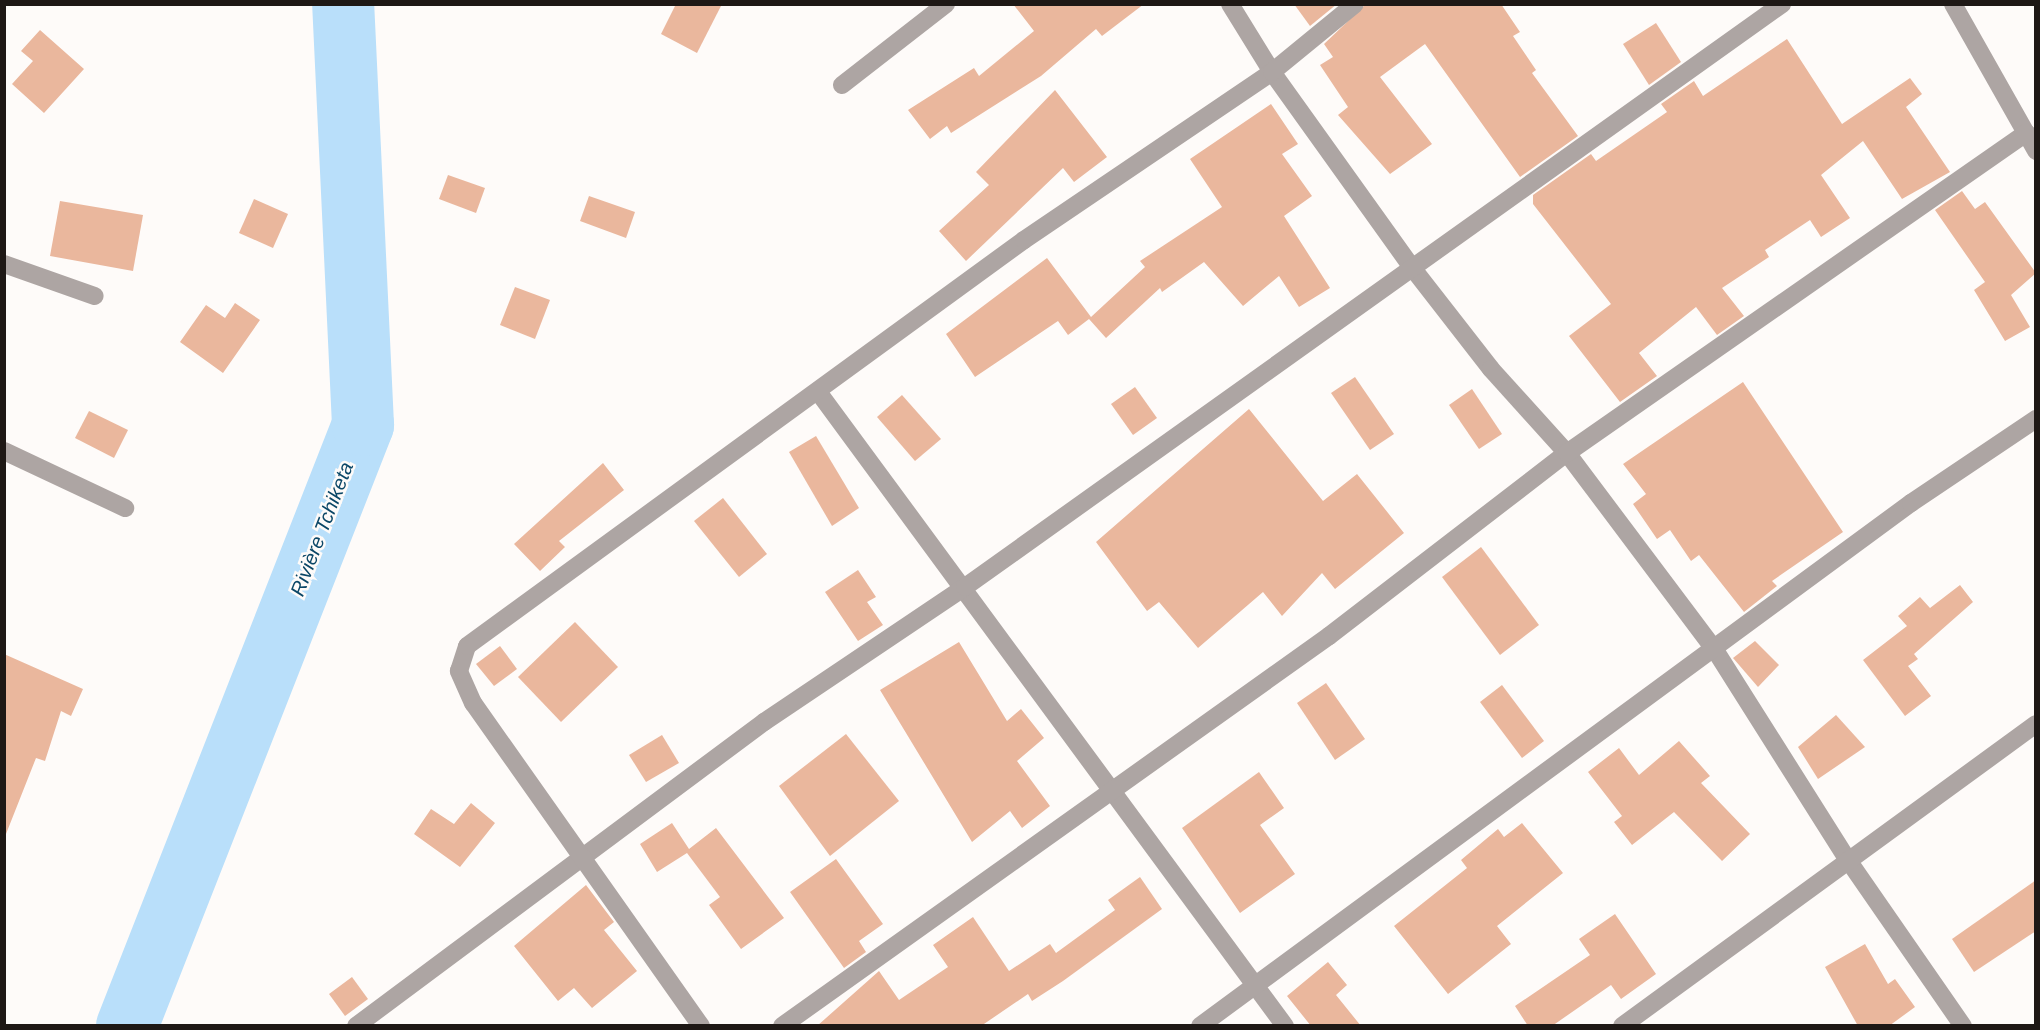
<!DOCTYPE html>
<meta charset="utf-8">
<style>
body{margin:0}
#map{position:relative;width:2040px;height:1030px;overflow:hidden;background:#fefbf9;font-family:Helvetica,sans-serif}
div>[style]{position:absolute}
.river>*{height:62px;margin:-31px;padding:0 31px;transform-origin:31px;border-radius:31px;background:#b9dffa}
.building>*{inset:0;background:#eab79d}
.minor>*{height:18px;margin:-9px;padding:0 9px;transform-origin:9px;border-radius:9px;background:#ada5a3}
span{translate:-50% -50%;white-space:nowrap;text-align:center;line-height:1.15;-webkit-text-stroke:5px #fefbf9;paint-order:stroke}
.water-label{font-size:20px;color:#0b4767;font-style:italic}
.frame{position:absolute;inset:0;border:6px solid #1e1815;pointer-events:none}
</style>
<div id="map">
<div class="river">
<i style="left:127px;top:1026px;width:646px;rotate:-68.56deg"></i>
<i style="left:363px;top:425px;width:421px;rotate:-92.7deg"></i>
</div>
<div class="building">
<i style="clip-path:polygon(676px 4px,722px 4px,697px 53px,661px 34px)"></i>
<i style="clip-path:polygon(1013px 4px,1144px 4px,1102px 36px,1096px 29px,1041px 76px,951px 133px,947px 126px,930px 139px,908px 110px,974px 68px,979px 76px,1034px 31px)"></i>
<i style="clip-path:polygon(1294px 4px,1337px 4px,1310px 26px)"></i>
<i style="clip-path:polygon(1366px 4px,1501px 4px,1520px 32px,1513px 36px,1536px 70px,1532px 73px,1578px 136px,1520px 177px,1425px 44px,1380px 77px,1432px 144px,1390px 174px,1338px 115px,1348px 107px,1320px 65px,1333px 57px,1324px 44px)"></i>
<i style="clip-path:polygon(1656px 23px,1681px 62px,1649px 85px,1623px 44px)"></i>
<i style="clip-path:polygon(40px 30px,84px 69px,44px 113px,12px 84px,33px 61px,21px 51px)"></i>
<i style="clip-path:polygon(1787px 39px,1842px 124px,1910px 78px,1922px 94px,1906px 107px,1950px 172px,1902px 199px,1863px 141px,1821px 175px,1850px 218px,1821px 237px,1810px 220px,1765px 250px,1769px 257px,1722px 288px,1744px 316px,1717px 335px,1696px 307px,1639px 353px,1657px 376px,1620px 402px,1569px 336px,1611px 304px,1533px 204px,1533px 195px,1591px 154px,1596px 161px,1667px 112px,1661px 104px,1694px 81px,1703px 96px)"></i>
<i style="clip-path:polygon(1055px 90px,1107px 157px,1074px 182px,1063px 168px,966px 261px,939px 231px,989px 185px,976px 172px)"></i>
<i style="clip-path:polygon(1271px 104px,1298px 144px,1282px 154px,1312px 196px,1284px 216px,1330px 288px,1299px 307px,1279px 276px,1243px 306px,1204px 262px,1162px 292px,1160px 288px,1106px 338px,1089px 319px,1068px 335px,1058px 321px,975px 377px,946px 334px,1047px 258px,1091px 317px,1145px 267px,1140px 261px,1222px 207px,1190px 159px)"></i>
<i style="clip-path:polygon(448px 175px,485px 188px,476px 213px,439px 199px)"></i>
<i style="clip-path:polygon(1962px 191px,1975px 209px,1985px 202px,2036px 273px,2011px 295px,2030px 327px,2005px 341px,1974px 290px,1985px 282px,1935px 210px)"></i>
<i style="clip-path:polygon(589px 196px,635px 212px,626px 238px,580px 221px)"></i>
<i style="clip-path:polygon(254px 199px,288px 214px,273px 248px,239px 233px)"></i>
<i style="clip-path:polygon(60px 201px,143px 215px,133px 271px,50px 256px)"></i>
<i style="clip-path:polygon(515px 287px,550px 300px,535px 339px,500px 325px)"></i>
<i style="clip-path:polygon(235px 303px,260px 320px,223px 373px,180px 342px,206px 305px,225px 318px)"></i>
<i style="clip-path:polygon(1355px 377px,1394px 434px,1370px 450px,1331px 393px)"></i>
<i style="clip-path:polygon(1743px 382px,1843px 532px,1772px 581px,1777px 586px,1744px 612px,1699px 555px,1691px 561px,1670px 530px,1657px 539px,1633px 504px,1646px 494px,1623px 464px)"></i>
<i style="clip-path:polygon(1135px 387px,1157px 418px,1133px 435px,1111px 404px)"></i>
<i style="clip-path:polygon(1472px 389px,1502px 434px,1479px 449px,1449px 405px)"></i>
<i style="clip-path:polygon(902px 395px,941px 439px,915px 461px,877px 417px)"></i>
<i style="clip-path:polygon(1249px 409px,1323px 501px,1357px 474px,1404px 533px,1335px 589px,1322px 573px,1282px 616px,1263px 592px,1198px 648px,1159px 602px,1147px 611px,1096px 542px)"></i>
<i style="clip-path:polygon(89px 411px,128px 430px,114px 458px,75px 438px)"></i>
<i style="clip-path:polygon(816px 436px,859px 508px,832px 526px,789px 452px)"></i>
<i style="clip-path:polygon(603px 463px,624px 490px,559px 541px,565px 547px,540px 571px,514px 544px)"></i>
<i style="clip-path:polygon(723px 498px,767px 554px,739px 577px,694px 521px)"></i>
<i style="clip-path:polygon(1481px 547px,1539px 625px,1500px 655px,1442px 577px)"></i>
<i style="clip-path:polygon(858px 570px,876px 597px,867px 602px,883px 625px,858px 641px,825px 592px)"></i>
<i style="clip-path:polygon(1960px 585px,1973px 602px,1914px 654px,1918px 659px,1908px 666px,1931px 696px,1905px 716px,1863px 660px,1907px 626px,1898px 616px,1920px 597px,1930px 608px)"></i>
<i style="clip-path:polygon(575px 622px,618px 667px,561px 722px,518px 677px)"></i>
<i style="clip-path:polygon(1755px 641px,1779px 665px,1758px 687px,1733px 658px)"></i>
<i style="clip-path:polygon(959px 642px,1007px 721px,1021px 709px,1044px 738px,1017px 761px,1050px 806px,1022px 828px,1010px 811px,972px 842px,880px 690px)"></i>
<i style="clip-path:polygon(500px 646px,517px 669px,494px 686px,476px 664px)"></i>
<i style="clip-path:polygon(4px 654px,83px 689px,71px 716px,61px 711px,45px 761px,36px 758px,6px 834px)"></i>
<i style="clip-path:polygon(1326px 683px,1365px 739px,1335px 760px,1297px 703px)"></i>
<i style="clip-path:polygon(1502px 685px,1544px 741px,1522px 758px,1480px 702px)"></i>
<i style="clip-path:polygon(1836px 715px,1865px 747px,1818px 779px,1798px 747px)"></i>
<i style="clip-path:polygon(846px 734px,899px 801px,830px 856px,779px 786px)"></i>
<i style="clip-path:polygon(662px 735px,679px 763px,646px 782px,629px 755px)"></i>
<i style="clip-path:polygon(1679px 741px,1710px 776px,1701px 783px,1750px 834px,1722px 861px,1674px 812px,1632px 845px,1614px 822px,1622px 816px,1588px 772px,1619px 748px,1639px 775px)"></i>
<i style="clip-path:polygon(1259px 772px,1284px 808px,1260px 825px,1295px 874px,1240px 913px,1182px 828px)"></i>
<i style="clip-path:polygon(471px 803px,495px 823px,460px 867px,414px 834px,431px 809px,454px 824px)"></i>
<i style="clip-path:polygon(672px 823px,689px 849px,716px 828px,784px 918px,741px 949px,709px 905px,720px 897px,687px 853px,657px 872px,640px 844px)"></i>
<i style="clip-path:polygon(1522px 823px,1563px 873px,1497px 926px,1511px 944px,1448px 994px,1394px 926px,1467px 868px,1461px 860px,1498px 829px,1504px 837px)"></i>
<i style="clip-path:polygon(836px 859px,883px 924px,859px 941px,866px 952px,844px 968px,790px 892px)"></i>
<i style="clip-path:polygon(1140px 877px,1162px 909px,1063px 981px,1032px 1001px,1028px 994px,981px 1026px,817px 1026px,879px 971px,899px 1000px,948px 967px,933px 945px,973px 917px,1009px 971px,1050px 944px,1056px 953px,1115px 910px,1108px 900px)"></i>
<i style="clip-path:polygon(2036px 880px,2036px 931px,1974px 972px,1952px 939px)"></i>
<i style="clip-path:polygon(586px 885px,614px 922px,604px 930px,637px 971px,592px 1008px,574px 988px,558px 1001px,514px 946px)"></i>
<i style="clip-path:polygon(1615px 914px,1656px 974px,1621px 999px,1611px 985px,1552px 1026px,1528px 1026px,1515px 1006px,1590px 955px,1579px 939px)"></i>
<i style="clip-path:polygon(1865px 944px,1888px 984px,1895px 979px,1915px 1007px,1889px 1026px,1858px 1026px,1825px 967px)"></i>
<i style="clip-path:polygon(1328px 962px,1347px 985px,1336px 995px,1361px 1026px,1311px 1026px,1287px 996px)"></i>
<i style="clip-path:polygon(352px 977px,368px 999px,345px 1016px,329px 994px)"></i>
</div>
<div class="minor">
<i style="left:1230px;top:4px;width:80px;rotate:58.3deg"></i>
<i style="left:1272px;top:72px;width:244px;rotate:54.4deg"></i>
<i style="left:1414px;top:270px;width:125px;rotate:52.1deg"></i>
<i style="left:1491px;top:369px;width:113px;rotate:47.9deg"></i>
<i style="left:1567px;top:453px;width:246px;rotate:53.1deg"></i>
<i style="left:1715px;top:650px;width:249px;rotate:57.7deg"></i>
<i style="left:1848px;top:860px;width:202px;rotate:55.3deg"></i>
<i style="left:1953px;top:4px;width:169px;rotate:60.5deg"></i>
<i style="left:842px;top:85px;width:132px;rotate:-37.9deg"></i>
<i style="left:4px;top:264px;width:96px;rotate:19.4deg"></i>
<i style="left:819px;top:393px;width:786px;rotate:53.64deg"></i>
<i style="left:4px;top:451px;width:134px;rotate:25.2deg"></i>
<i style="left:356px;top:1026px;width:509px;rotate:-36.69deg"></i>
<i style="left:764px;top:722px;width:242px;rotate:-33.9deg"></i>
<i style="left:965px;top:587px;width:1004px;rotate:-35.51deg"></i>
<i style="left:701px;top:1026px;width:395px;rotate:-125.2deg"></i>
<i style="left:473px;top:703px;width:35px;rotate:-114deg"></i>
<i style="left:459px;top:671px;width:26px;rotate:-72deg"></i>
<i style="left:467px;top:646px;width:689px;rotate:-36.09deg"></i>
<i style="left:1024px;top:240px;width:300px;rotate:-34.1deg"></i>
<i style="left:1272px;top:72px;width:107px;rotate:-39.3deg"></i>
<i style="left:782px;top:1026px;width:672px;rotate:-35.49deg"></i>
<i style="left:1329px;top:636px;width:300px;rotate:-37.6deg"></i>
<i style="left:1567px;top:453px;width:560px;rotate:-34.88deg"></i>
<i style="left:1200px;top:1026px;width:883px;rotate:-36.34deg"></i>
<i style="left:1911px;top:503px;width:151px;rotate:-33.9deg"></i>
<i style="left:1622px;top:1026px;width:512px;rotate:-36.11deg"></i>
</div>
<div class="water-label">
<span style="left:322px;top:529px;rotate:-69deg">Rivière Tchiketa</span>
</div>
<div class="frame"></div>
</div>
